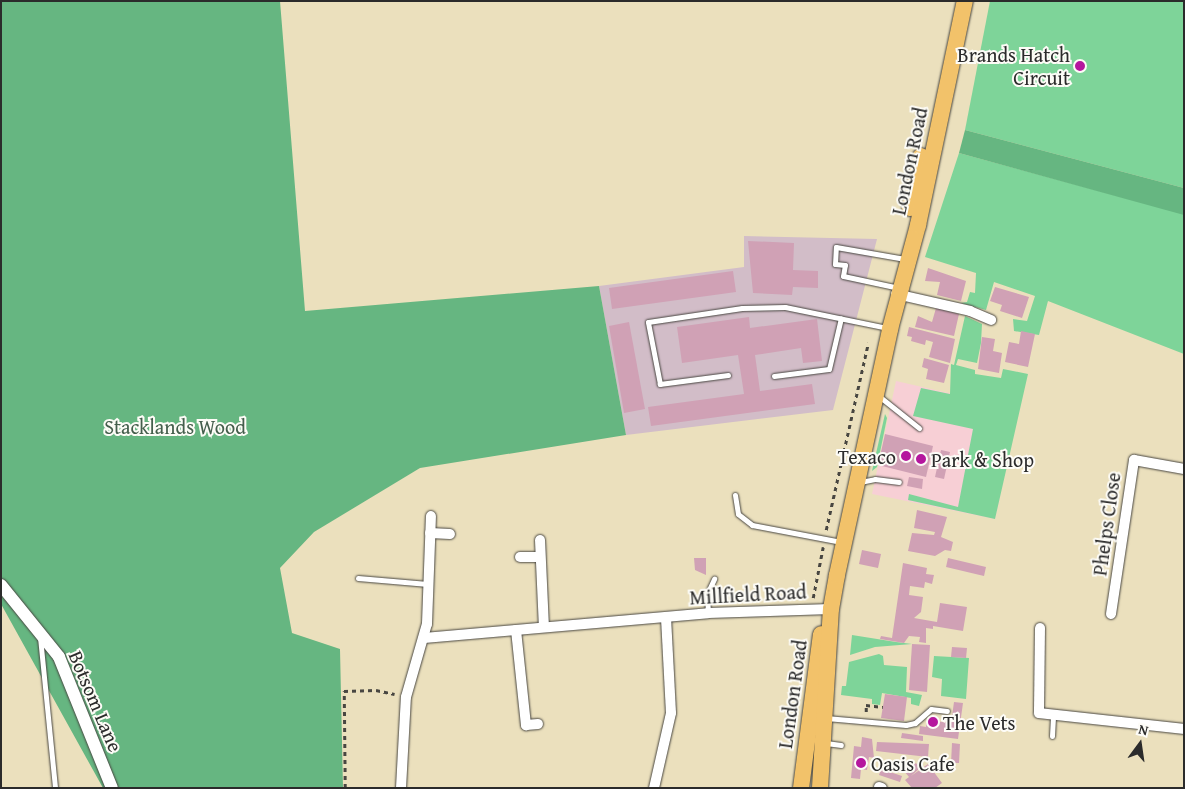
<!DOCTYPE html>
<style>
body{margin:0}
#map{position:relative;width:1185px;height:789px;overflow:hidden;background:#ebe0bd;font-family:"Gentium Book Plus",serif}
div>[style]{position:absolute}
.built>*{inset:0;background:#f7cfd5}
.industrial>*{inset:0;background:#d2bdc8}
.green>*{inset:0;background:#7ed499}
.forest>*{inset:0;background:#66b681}
.building>*{inset:0;background:#d0a1b5}
.path>*{height:2.5px;margin-top:-1.25px;transform-origin:0;background:repeating-linear-gradient(90deg,#484641 0 4px,transparent 0 8px)}
.roads{filter:drop-shadow(0 0 1px #484641) drop-shadow(0 0 1px #484641)}
.service>*{height:5px;margin:-2.5px;padding:0 2.5px;transform-origin:2.5px;border-radius:2.5px;background:#fff}
.minor>*{height:10px;margin:-5px;padding:0 5px;transform-origin:5px;border-radius:5px;background:#fff}
.tertiary>*{height:12px;margin:-6px;padding:0 6px;transform-origin:6px;border-radius:6px;background:#fff}
.primary>*{height:16px;margin:-8px;padding:0 8px;transform-origin:8px;border-radius:8px;background:#f2c26a}
.dots>*{width:14px;height:14px;translate:-50% -50%;box-sizing:border-box;border:2px solid #fdfcf7;border-radius:50%}
span{translate:-50% -50%;white-space:nowrap;text-align:center;line-height:1.15;-webkit-text-stroke:4px #fdfcf7;paint-order:stroke}
.poi-label{font-size:20px;color:#2b2b2b}
.right{translate:-100% -50%;text-align:right}
.left{translate:0 -50%;text-align:left}
.street-label{font-size:20px;color:#2b2b2b}
.park-label{font-size:20px;color:#445e4c}
.frame{position:absolute;inset:0;border:2px solid #2b2b2b;pointer-events:none}
.north{position:absolute;left:1115px;top:719px;width:50px;height:50px;-webkit-text-stroke:4px #fdfcf7;paint-order:stroke;rotate:14deg;font-size:14px;font-weight:700;line-height:20px;text-align:center;color:#2b2b2b}
.north::after{content:'';display:block;margin:auto;width:18px;height:22px;background:#2b2b2b;clip-path:polygon(50% 0,100% 100%,50% 72%,0 100%)}
</style>
<div id="map">
<div class="built">
<i style="clip-path:polygon(896px 381px,1019px 409px,995px 519px,872px 494px)"></i>
</div>
<div class="industrial">
<i style="clip-path:polygon(744px 236px,877px 239px,833px 410px,626px 435px,599px 286px,744px 267px)"></i>
</div>
<div class="green">
<i style="clip-path:polygon(990px 1px,1184px 1px,1184px 188px,965px 130px)"></i>
<i style="clip-path:polygon(959px 153px,1184px 214px,1184px 354px,1048px 301px,1039px 335px,1014px 331px,1013px 319px,1027px 321px,1035px 296px,994px 282px,986px 310px,961px 303px,967px 302px,970px 292px,975px 293px,976px 273px,925px 257px)"></i>
<i style="clip-path:polygon(965px 316px,982px 324px,981px 343px,977px 363px,958px 359px,956px 365px,975px 370px,975px 374px,1001px 378px,1003px 369px,1028px 374px,995px 519px,908px 500px,909px 494px,958px 507px,973px 429px,913px 416px,921px 388px,950px 394px,951px 364px,954px 365px)"></i>
<i style="clip-path:polygon(885px 414px,887px 418px,877px 467px,872px 471px)"></i>
<i style="clip-path:polygon(852px 635px,896px 642px,912px 644px,875px 647px,850px 655px)"></i>
<i style="clip-path:polygon(879px 654px,883px 656px,884px 665px,907px 667px,906px 692px,922px 695px,919px 706px,911px 704px,911px 698px,882px 693px,880px 705px,872px 704px,872px 699px,841px 695px,842px 686px,846px 686px,849px 662px)"></i>
<i style="clip-path:polygon(934px 656px,969px 658px,966px 699px,941px 696px,942px 679px,932px 677px)"></i>
</div>
<div class="forest">
<i style="clip-path:polygon(1px 1px,280px 1px,305px 311px,599px 286px,626px 435px,420px 468px,314px 532px,280px 568px,292px 633px,340px 649px,343px 788px,103px 788px,1px 604px)"></i>
<i style="clip-path:polygon(965px 130px,1184px 188px,1184px 215px,959px 153px)"></i>
</div>
<div class="building">
<i style="clip-path:polygon(748px 241px,794px 243px,793px 270px,818px 271px,818px 288px,793px 287px,792px 295px,753px 293px)"></i>
<i style="clip-path:polygon(928px 268px,966px 281px,961px 301px,937px 295px,940px 282px,925px 281px)"></i>
<i style="clip-path:polygon(733px 271px,736px 292px,612px 309px,609px 288px)"></i>
<i style="clip-path:polygon(995px 287px,1029px 297px,1022px 318px,1000px 311px,1002px 305px,990px 301px)"></i>
<i style="clip-path:polygon(936px 308px,959px 314px,954px 336px,915px 327px,918px 316px,932px 322px)"></i>
<i style="clip-path:polygon(749px 317px,750px 328px,817px 319px,822px 361px,803px 363px,801px 348px,755px 355px,760px 391px,812px 384px,815px 404px,651px 426px,648px 407px,744px 394px,738px 355px,682px 363px,677px 327px)"></i>
<i style="clip-path:polygon(629px 322px,645px 409px,624px 413px,609px 326px)"></i>
<i style="clip-path:polygon(909px 327px,955px 339px,950px 363px,929px 357px,933px 342px,926px 340px,925px 345px,911px 341px,912px 337px,907px 336px)"></i>
<i style="clip-path:polygon(1021px 331px,1035px 334px,1028px 367px,1005px 362px,1009px 342px,1019px 344px)"></i>
<i style="clip-path:polygon(982px 337px,995px 339px,993px 351px,1002px 353px,999px 373px,978px 369px)"></i>
<i style="clip-path:polygon(924px 358px,949px 365px,944px 383px,926px 379px,928px 369px,922px 367px)"></i>
<i style="clip-path:polygon(885px 434px,933px 446px,926px 477px,878px 465px)"></i>
<i style="clip-path:polygon(941px 450px,950px 452px,944px 479px,935px 477px)"></i>
<i style="clip-path:polygon(909px 477px,923px 479px,922px 489px,907px 486px)"></i>
<i style="clip-path:polygon(917px 510px,947px 517px,941px 537px,953px 542px,951px 551px,945px 550px,935px 556px,908px 551px,912px 533px,934px 535px,935px 532px,914px 528px)"></i>
<i style="clip-path:polygon(862px 550px,881px 554px,878px 568px,859px 564px)"></i>
<i style="clip-path:polygon(694px 558px,706px 558px,706px 575px,695px 570px)"></i>
<i style="clip-path:polygon(948px 558px,986px 567px,984px 576px,946px 567px)"></i>
<i style="clip-path:polygon(903px 563px,927px 568px,926px 574px,934px 575px,932px 584px,925px 582px,924px 588px,910px 586px,909px 595px,923px 597px,921px 612px,914px 618px,937px 622px,940px 603px,967px 607px,963px 631px,933px 626px,933px 629px,926px 628px,926px 643px,919px 642px,920px 637px,909px 636px,904px 643px,880px 639px,881px 636px,892px 638px)"></i>
<i style="clip-path:polygon(912px 644px,930px 645px,927px 692px,909px 690px)"></i>
<i style="clip-path:polygon(952px 647px,967px 648px,966px 658px,951px 657px)"></i>
<i style="clip-path:polygon(885px 694px,907px 697px,904px 721px,881px 718px)"></i>
<i style="clip-path:polygon(954px 702px,963px 703px,958px 739px,919px 734px,920px 726px,926px 727px,927px 720px,951px 723px)"></i>
<i style="clip-path:polygon(902px 733px,923px 736px,923px 741px,901px 738px)"></i>
<i style="clip-path:polygon(862px 737px,872px 739px,874px 758px,869px 757px,867px 770px,861px 769px,860px 779px,851px 778px,854px 746px,861px 747px)"></i>
<i style="clip-path:polygon(877px 742px,929px 744px,928px 757px,876px 751px)"></i>
<i style="clip-path:polygon(952px 743px,960px 744px,959px 763px,951px 763px)"></i>
<i style="clip-path:polygon(916px 763px,920px 768px,911px 776px,928px 764px,942px 783px,935px 788px,912px 788px,905px 780px,909px 777px,904px 771px)"></i>
<i style="clip-path:polygon(881px 769px,902px 776px,900px 782px,879px 775px)"></i>
</div>
<div class="path">
<i style="left:826px;top:530px;width:192px;rotate:-77.3deg"></i>
<i style="left:813px;top:598px;width:52px;rotate:-78.9deg"></i>
<i style="left:866px;top:712px;width:7px;rotate:-90deg"></i>
<i style="left:866px;top:705px;width:17px;rotate:7deg"></i>
<i style="left:345px;top:788px;width:97px;rotate:-90.6deg"></i>
<i style="left:344px;top:691px;width:32px;rotate:-2deg"></i>
<i style="left:376px;top:690px;width:19px;rotate:12deg"></i>
</div>
<div class="roads">
<div class="service">
<i style="left:899px;top:288px;width:57px;rotate:-167.9deg"></i>
<i style="left:843px;top:276px;width:11px;rotate:-80deg"></i>
<i style="left:845px;top:265px;width:10px;rotate:-174deg"></i>
<i style="left:835px;top:264px;width:17px;rotate:-87deg"></i>
<i style="left:836px;top:247px;width:70px;rotate:9.9deg"></i>
<i style="left:728px;top:375px;width:69px;rotate:172.5deg"></i>
<i style="left:660px;top:384px;width:63px;rotate:-101deg"></i>
<i style="left:648px;top:322px;width:95px;rotate:-8.5deg"></i>
<i style="left:742px;top:308px;width:43px;rotate:-1.3deg"></i>
<i style="left:785px;top:307px;width:104px;rotate:11.6deg"></i>
<i style="left:774px;top:376px;width:55px;rotate:-7.3deg"></i>
<i style="left:829px;top:369px;width:52px;rotate:-76.8deg"></i>
<i style="left:880px;top:397px;width:50px;rotate:38.5deg"></i>
<i style="left:860px;top:482px;width:15px;rotate:-11deg"></i>
<i style="left:875px;top:479px;width:24px;rotate:7deg"></i>
<i style="left:735px;top:495px;width:19px;rotate:81deg"></i>
<i style="left:738px;top:514px;width:18px;rotate:38deg"></i>
<i style="left:752px;top:525px;width:91px;rotate:10.8deg"></i>
<i style="left:358px;top:578px;width:70px;rotate:4.9deg"></i>
<i style="left:708px;top:613px;width:19px;rotate:-93deg"></i>
<i style="left:707px;top:594px;width:17px;rotate:-65deg"></i>
<i style="left:40px;top:637px;width:152px;rotate:84.3deg"></i>
<i style="left:826px;top:718px;width:80px;rotate:5deg"></i>
<i style="left:906px;top:725px;width:9px;rotate:-13deg"></i>
<i style="left:915px;top:723px;width:21px;rotate:-41deg"></i>
<i style="left:931px;top:709px;width:16px;rotate:7deg"></i>
<i style="left:1052px;top:736px;width:21px;rotate:-87deg"></i>
<i style="left:826px;top:743px;width:15px;rotate:8deg"></i>
</div>
<div class="minor">
<i style="left:896px;top:294px;width:76px;rotate:12.9deg"></i>
<i style="left:970px;top:311px;width:23px;rotate:23deg"></i>
<i style="left:430px;top:533px;width:20px;rotate:3deg"></i>
<i style="left:540px;top:540px;width:87px;rotate:87.4deg"></i>
<i style="left:520px;top:557px;width:20px"></i>
<i style="left:1111px;top:614px;width:156px;rotate:-81.5deg"></i>
<i style="left:1134px;top:460px;width:51px;rotate:10.2deg"></i>
<i style="left:1040px;top:628px;width:85px;rotate:90.7deg"></i>
<i style="left:1039px;top:713px;width:146px;rotate:6.3deg"></i>
<i style="left:516px;top:630px;width:96px;rotate:84deg"></i>
<i style="left:526px;top:725px;width:12px;rotate:-5deg"></i>
<i style="left:424px;top:638px;width:285px;rotate:-5deg"></i>
<i style="left:708px;top:613px;width:123px;rotate:-1.9deg"></i>
<i style="left:879px;top:787px;width:3px;rotate:18deg"></i>
<i style="left:401px;top:788px;width:91px;rotate:-86.9deg"></i>
<i style="left:406px;top:697px;width:76px;rotate:-74deg"></i>
<i style="left:427px;top:624px;width:108px;rotate:-87.9deg"></i>
<i style="left:654px;top:788px;width:77px;rotate:-77.2deg"></i>
<i style="left:671px;top:713px;width:96px;rotate:-93deg"></i>
</div>
<div class="tertiary">
<i style="left:1px;top:585px;width:92px;rotate:51.1deg"></i>
<i style="left:59px;top:657px;width:141px;rotate:68deg"></i>
</div>
<div class="primary">
<i style="left:910px;top:208px;width:53px;rotate:-78.1deg"></i>
<i style="left:801px;top:788px;width:155px;rotate:-82.6deg"></i>
<i style="left:820px;top:788px;width:179px;rotate:-86.5deg"></i>
<i style="left:831px;top:609px;width:35px;rotate:-80deg"></i>
<i style="left:837px;top:575px;width:252px;rotate:-77.8deg"></i>
<i style="left:890px;top:329px;width:108px;rotate:-74.9deg"></i>
<i style="left:918px;top:225px;width:229px;rotate:-78.2deg"></i>
</div>
</div>
<div class="dots">
<i style="left:1080px;top:66px;background:#b5179e"></i>
<i style="left:906px;top:456px;background:#b5179e"></i>
<i style="left:921px;top:459px;background:#b5179e"></i>
<i style="left:933px;top:722px;background:#b5179e"></i>
<i style="left:861px;top:763px;background:#b5179e"></i>
</div>
<div class="poi-label">
<span class="right" style="left:1070px;top:66px">Brands Hatch<br>Circuit</span>
<span class="right" style="left:896px;top:456px">Texaco</span>
<span class="left" style="left:931px;top:459px">Park &amp; Shop</span>
<span class="left" style="left:943px;top:722px">The Vets</span>
<span class="left" style="left:871px;top:763px">Oasis Cafe</span>
</div>
<div class="street-label">
<span style="left:909px;top:161px;rotate:-78deg">London Road</span>
<span style="left:1106px;top:524px;rotate:-82deg">Phelps Close</span>
<span style="left:748px;top:594px;rotate:-3deg">Millfield Road</span>
<span style="left:792px;top:694px;rotate:-82deg">London Road</span>
<span style="left:96px;top:701px;rotate:67deg">Botsom Lane</span>
</div>
<div class="park-label">
<span style="left:175px;top:426px">Stacklands Wood</span>
</div>
<div class="frame"></div>
<div class="north">N</div>
</div>
